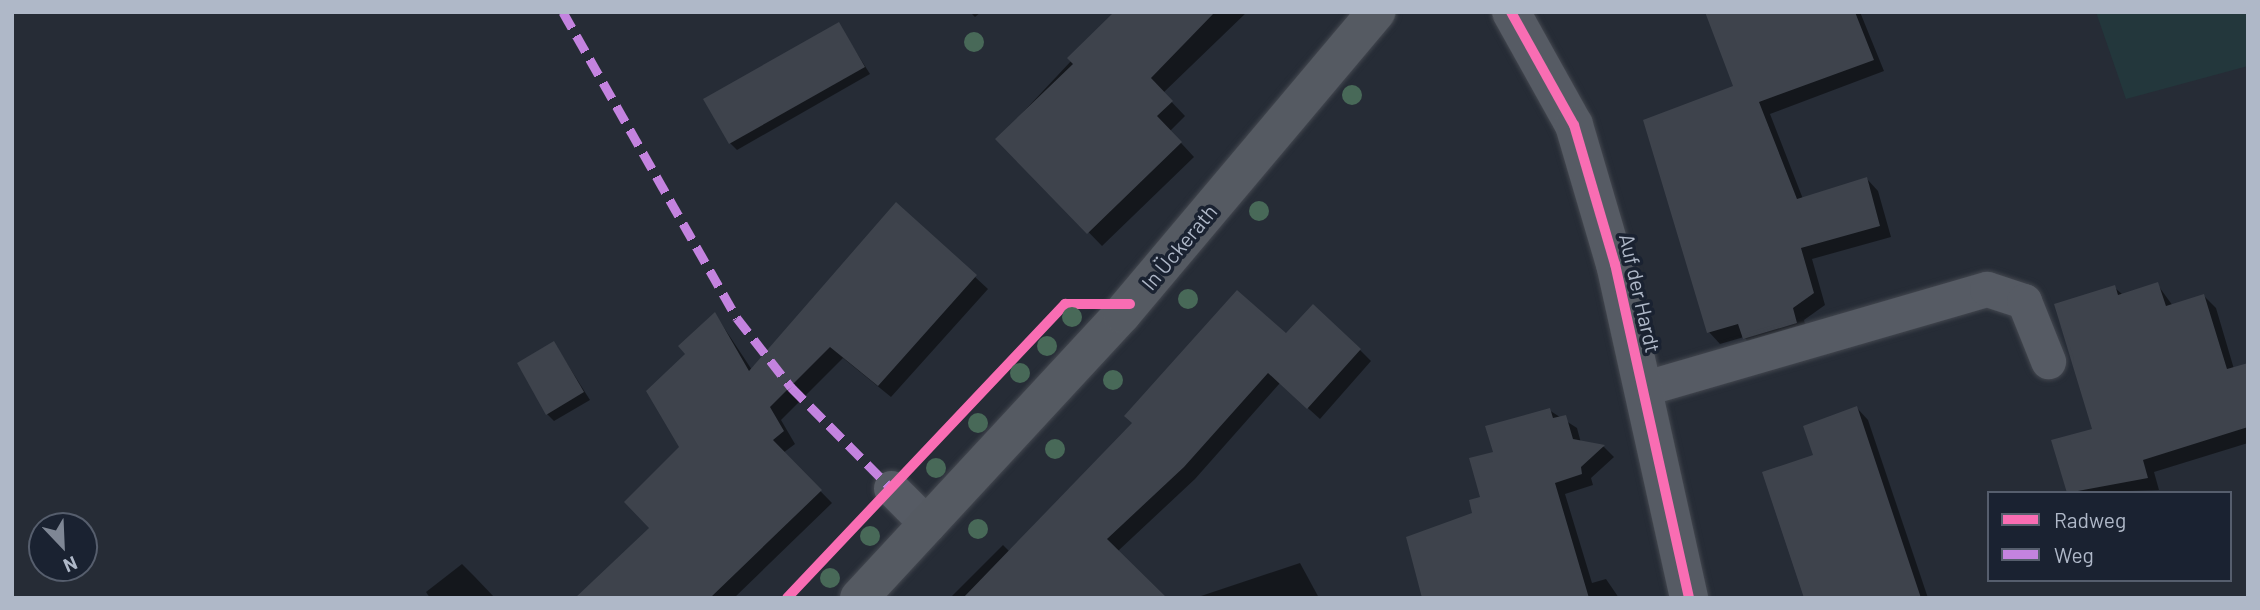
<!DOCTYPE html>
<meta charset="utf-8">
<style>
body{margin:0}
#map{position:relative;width:2260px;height:610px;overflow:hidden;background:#262c36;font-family:Barlow,sans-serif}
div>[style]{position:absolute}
.green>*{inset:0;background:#23373c}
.shadow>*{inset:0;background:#0007}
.building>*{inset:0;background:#3e434c}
.roads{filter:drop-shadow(0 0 2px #43474f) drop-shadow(0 0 2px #43474f)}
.lane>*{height:35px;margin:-17.5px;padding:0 17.5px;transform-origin:17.5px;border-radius:17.5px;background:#565b64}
.street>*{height:38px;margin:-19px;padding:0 19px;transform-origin:19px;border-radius:19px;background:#565b64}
.secondary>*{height:38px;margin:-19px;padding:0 19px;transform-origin:19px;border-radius:19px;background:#555a62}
.quiet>*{height:9px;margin-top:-4.5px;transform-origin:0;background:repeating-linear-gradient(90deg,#c483df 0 18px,transparent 0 27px)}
.cycleway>*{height:10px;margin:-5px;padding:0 5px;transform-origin:5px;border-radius:5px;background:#f96db3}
.trees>*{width:20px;height:20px;margin:-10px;border-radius:50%;background:#486958}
span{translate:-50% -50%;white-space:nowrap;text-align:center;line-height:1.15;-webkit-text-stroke:7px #1a2231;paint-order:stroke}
.street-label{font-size:21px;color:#afb8c8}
.frame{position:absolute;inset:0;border:14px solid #afb8c8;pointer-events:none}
.legend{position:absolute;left:1987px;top:491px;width:245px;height:91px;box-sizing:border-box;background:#1a2231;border:2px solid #565e6d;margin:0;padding:9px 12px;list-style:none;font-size:21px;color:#afb8c8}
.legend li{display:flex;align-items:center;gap:14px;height:35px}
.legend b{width:35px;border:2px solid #565e6d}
.north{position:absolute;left:28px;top:512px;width:70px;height:70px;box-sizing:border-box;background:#1a2231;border:2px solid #565e6d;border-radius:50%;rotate:157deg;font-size:19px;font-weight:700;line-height:28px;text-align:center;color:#afb8c8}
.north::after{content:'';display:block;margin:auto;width:24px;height:32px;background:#7f8795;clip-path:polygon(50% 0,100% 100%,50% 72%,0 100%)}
</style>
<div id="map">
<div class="green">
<i style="clip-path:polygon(2096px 12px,2248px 12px,2248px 66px,2126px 99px)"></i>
</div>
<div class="shadow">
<i style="clip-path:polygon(970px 12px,981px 12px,975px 17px)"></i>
<i style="clip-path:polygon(1117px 12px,1247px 12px,1163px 93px,1185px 116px,1170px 131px,1194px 157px,1102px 246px,998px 139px)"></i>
<i style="clip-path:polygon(1707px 12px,1860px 12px,1884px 71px,1770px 114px,1803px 199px,1867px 179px,1878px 191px,1891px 237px,1812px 259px,1825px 305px,1804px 320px,1808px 335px,1756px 350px,1744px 337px,1720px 344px,1709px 332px,1735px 87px)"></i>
<i style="clip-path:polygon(839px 25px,870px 74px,737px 150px,730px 143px)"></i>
<i style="clip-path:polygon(896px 204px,988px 289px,891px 397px,843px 358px,781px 420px,795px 444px,783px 453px,832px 503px,734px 598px,578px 598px,652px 528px,681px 447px,688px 354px,715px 314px,752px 370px)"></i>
<i style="clip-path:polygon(2157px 284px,2173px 306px,2204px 296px,2216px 308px,2234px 369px,2248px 365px,2248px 443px,2154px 472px,2159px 490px,2069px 493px,2053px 441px,2094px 430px,2114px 287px,2123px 295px)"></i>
<i style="clip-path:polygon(1286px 336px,1360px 350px,1371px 361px,1320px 419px,1280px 383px,1195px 479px,1118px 551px,1153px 598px,950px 598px,1003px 545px,1010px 552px)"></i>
<i style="clip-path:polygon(554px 343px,590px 400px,554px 421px,547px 414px)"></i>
<i style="clip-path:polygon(1857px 408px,1868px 420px,1928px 598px,1806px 598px,1816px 456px)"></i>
<i style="clip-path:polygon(1549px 410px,1577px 428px,1581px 443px,1604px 447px,1614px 457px,1591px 478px,1593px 485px,1565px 494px,1592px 583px,1606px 579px,1619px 598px,1518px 598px,1483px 498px,1495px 454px)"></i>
<i style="clip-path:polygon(1300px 563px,1319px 598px,1195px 598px)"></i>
<i style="clip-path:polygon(462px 564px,474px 576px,495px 598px,430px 598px,426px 592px)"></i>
</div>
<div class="building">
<i style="clip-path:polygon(1114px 12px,1215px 12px,1151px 78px,1173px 101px,1157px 116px,1182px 142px,1087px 234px,995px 139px,1073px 64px,1067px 58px)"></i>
<i style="clip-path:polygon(1705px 12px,1855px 12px,1874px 60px,1759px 102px,1797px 199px,1867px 177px,1880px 226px,1801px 248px,1814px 293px,1793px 308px,1797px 323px,1743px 339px,1738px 324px,1707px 333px,1643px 120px,1733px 86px)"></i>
<i style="clip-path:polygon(839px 22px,865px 67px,729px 144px,703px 99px)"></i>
<i style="clip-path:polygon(896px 202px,977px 275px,878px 386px,830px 347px,770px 407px,784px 431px,773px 440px,822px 490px,710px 598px,575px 598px,649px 528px,624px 502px,679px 447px,646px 391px,685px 354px,678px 346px,715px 312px,749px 371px)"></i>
<i style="clip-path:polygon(2158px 282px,2166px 306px,2204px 294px,2227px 369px,2248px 363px,2248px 427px,2143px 460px,2148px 478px,2067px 493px,2051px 440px,2092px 429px,2054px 304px,2115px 285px,2118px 295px)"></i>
<i style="clip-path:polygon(1237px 290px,1286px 333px,1313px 304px,1361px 349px,1307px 409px,1268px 373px,1184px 467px,1107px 539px,1167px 598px,963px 598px,1132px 423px,1124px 416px)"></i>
<i style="clip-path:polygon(554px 341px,584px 392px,546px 415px,517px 363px)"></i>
<i style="clip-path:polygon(1857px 406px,1921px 598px,1804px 598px,1762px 472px,1813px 455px,1803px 426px)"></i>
<i style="clip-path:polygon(1550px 408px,1553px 418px,1566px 415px,1573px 439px,1605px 445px,1581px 467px,1582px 474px,1555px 483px,1589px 598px,1422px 598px,1406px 537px,1472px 513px,1469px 500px,1480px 497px,1469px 458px,1493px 452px,1485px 426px)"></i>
</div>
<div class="roads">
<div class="lane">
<i style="left:1642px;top:389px;width:359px;rotate:-16.2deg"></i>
<i style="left:1987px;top:289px;width:39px;rotate:18deg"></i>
<i style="left:2024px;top:301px;width:65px;rotate:68.2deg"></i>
<i style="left:891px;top:488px;width:52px;rotate:45deg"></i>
</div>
<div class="street">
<i style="left:1511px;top:12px;width:129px;rotate:60.9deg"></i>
<i style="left:1574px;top:125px;width:145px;rotate:73.6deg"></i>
<i style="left:1615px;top:264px;width:342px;rotate:77.5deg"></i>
</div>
<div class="secondary">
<i style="left:859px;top:598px;width:387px;rotate:-47.2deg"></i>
<i style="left:1122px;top:314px;width:395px;rotate:-49.9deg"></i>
</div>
</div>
<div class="quiet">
<i style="left:563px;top:12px;width:352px;rotate:60.4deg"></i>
<i style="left:737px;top:318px;width:88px;rotate:52deg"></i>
<i style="left:791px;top:387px;width:142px;rotate:45.3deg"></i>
</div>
<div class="cycleway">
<i style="left:1511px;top:12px;width:129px;rotate:60.9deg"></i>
<i style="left:1574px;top:125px;width:145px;rotate:73.6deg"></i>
<i style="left:1615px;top:264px;width:342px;rotate:77.5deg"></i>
<i style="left:787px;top:598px;width:405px;rotate:-46.6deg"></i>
<i style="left:1065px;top:304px;width:65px"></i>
</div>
<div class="trees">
<i style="left:974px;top:42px"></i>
<i style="left:1352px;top:95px"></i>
<i style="left:1259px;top:211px"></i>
<i style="left:1188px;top:299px"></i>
<i style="left:1072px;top:317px"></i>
<i style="left:1047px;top:346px"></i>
<i style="left:1020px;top:373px"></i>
<i style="left:1113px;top:380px"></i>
<i style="left:978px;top:423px"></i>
<i style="left:1055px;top:449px"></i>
<i style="left:936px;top:468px"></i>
<i style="left:978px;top:529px"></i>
<i style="left:870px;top:536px"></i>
<i style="left:830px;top:578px"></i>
</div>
<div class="street-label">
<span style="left:1179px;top:247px;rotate:-50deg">In Ückerath</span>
<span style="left:1640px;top:293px;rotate:77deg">Auf der Hardt</span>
</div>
<div class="frame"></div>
<ul class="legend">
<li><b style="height:9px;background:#f96db3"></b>Radweg</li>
<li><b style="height:9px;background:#c483df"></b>Weg</li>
</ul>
<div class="north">N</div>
</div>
